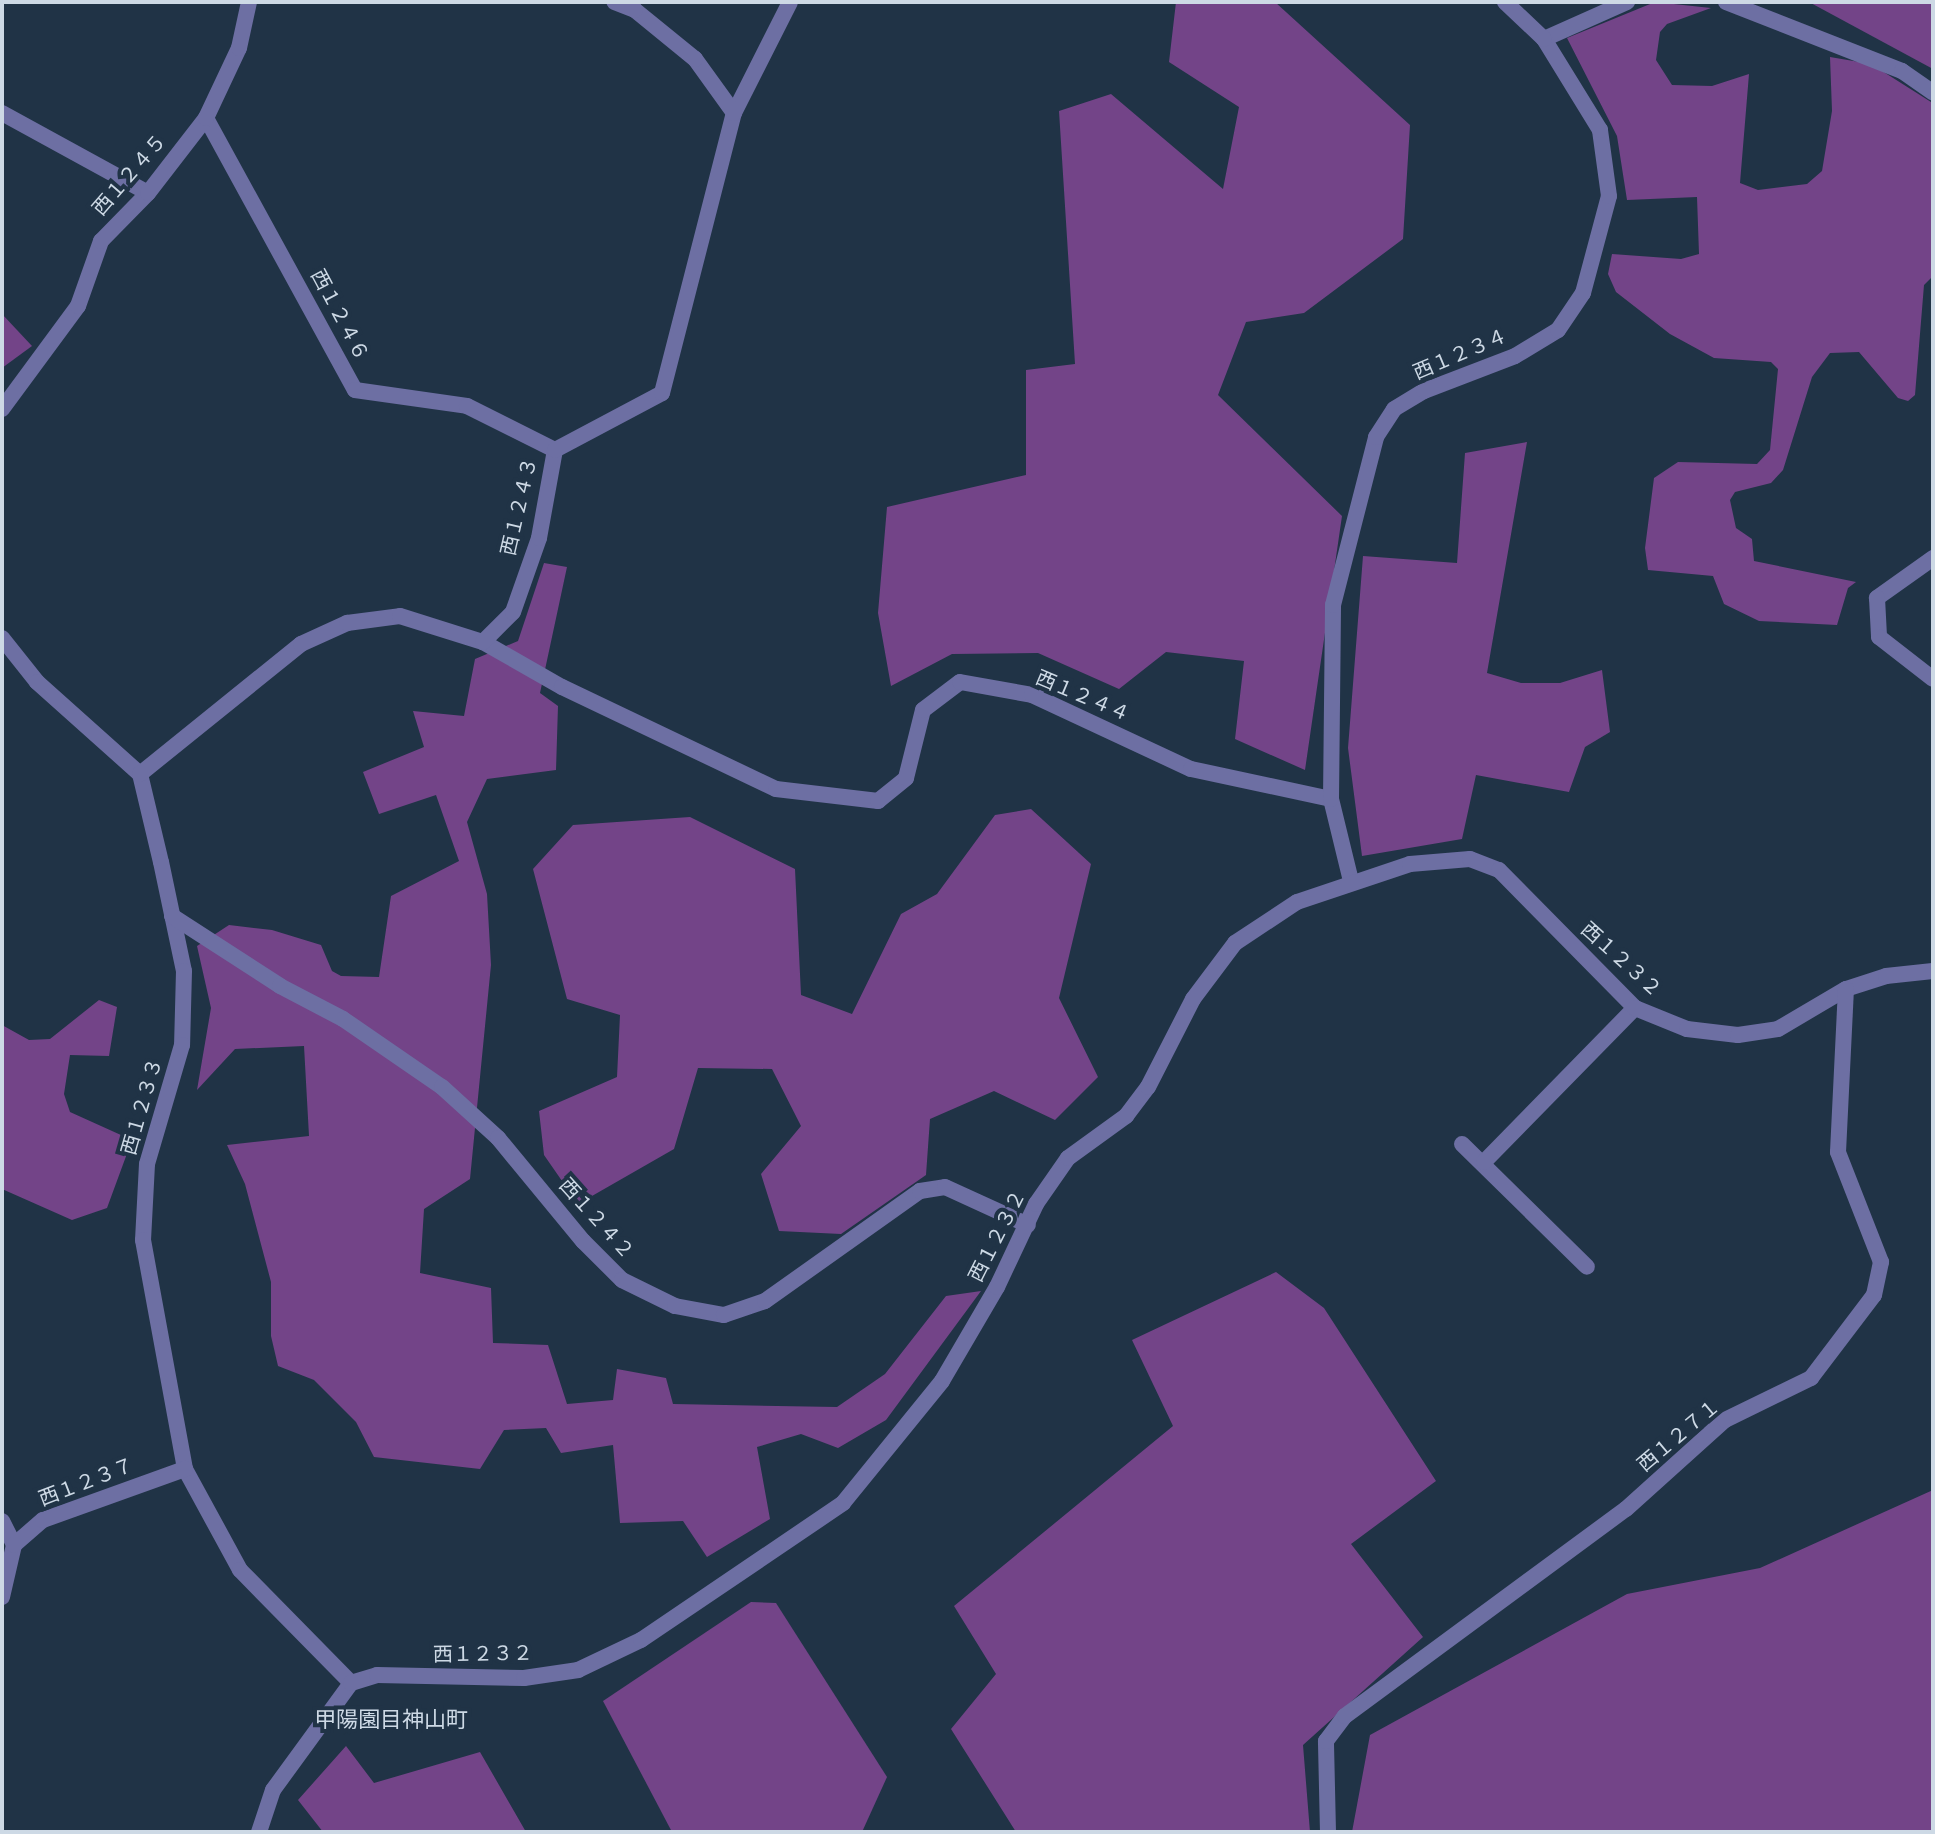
<!DOCTYPE html>
<meta charset="utf-8">
<style>
body{margin:0}
#map{position:relative;width:1935px;height:1834px;overflow:hidden;background:#203346;font-family:Overpass,"Noto Sans JP",sans-serif}
div>[style]{position:absolute}
.green>*{inset:0;background:#734488}
.street>*{height:16px;margin:-8px;padding:0 8px;transform-origin:8px;border-radius:8px;background:#6d6fa3}
span{translate:-50% -50%;white-space:nowrap;text-align:center;line-height:1.15;-webkit-text-stroke:8px #203346;paint-order:stroke}
.street-label{font-size:20px;color:#cdd9e5}
.neighbourhood-label{font-size:22px;color:#cdd9e5}
.frame{position:absolute;inset:0;border:4px solid #cdd9e5;pointer-events:none}
</style>
<div id="map">
<div class="green">
<i style="clip-path:polygon(1176px 2px,1275px 2px,1410px 125px,1403px 239px,1304px 313px,1246px 322px,1218px 395px,1342px 516px,1305px 770px,1235px 739px,1244px 661px,1166px 652px,1119px 689px,1038px 653px,952px 654px,891px 686px,878px 613px,887px 507px,1026px 475px,1026px 370px,1075px 364px,1059px 111px,1111px 94px,1223px 189px,1239px 107px,1169px 62px)"></i>
<i style="clip-path:polygon(1655px 2px,1711px 8px,1667px 24px,1660px 32px,1656px 60px,1672px 85px,1712px 86px,1749px 74px,1740px 183px,1758px 190px,1807px 184px,1822px 171px,1832px 111px,1830px 57px,1871px 64px,1931px 102px,1933px 276px,1924px 285px,1915px 395px,1908px 401px,1898px 398px,1859px 352px,1830px 353px,1812px 377px,1783px 470px,1771px 483px,1735px 492px,1730px 500px,1736px 528px,1752px 539px,1754px 561px,1856px 582px,1848px 588px,1837px 625px,1759px 621px,1724px 604px,1713px 576px,1648px 570px,1645px 548px,1654px 478px,1678px 462px,1757px 464px,1770px 450px,1778px 369px,1771px 362px,1714px 358px,1670px 334px,1616px 292px,1608px 274px,1612px 254px,1681px 259px,1699px 254px,1697px 197px,1627px 200px,1617px 136px,1567px 38px)"></i>
<i style="clip-path:polygon(1809px 2px,1933px 2px,1933px 69px)"></i>
<i style="clip-path:polygon(2px 314px,32px 346px,2px 368px)"></i>
<i style="clip-path:polygon(1527px 442px,1487px 673px,1521px 683px,1560px 683px,1602px 670px,1610px 732px,1585px 747px,1569px 792px,1476px 775px,1462px 839px,1362px 856px,1348px 748px,1363px 556px,1457px 563px,1465px 453px)"></i>
<i style="clip-path:polygon(544px 563px,567px 567px,540px 693px,558px 706px,556px 770px,487px 779px,467px 822px,487px 894px,491px 965px,470px 1179px,424px 1209px,420px 1273px,491px 1288px,493px 1343px,548px 1345px,567px 1404px,613px 1400px,617px 1369px,666px 1378px,673px 1404px,837px 1407px,885px 1374px,946px 1296px,981px 1291px,886px 1420px,838px 1448px,801px 1434px,757px 1447px,770px 1519px,707px 1557px,683px 1521px,620px 1523px,613px 1445px,561px 1453px,546px 1428px,504px 1430px,480px 1469px,374px 1457px,356px 1422px,314px 1380px,278px 1366px,271px 1336px,271px 1282px,245px 1184px,227px 1145px,309px 1136px,304px 1046px,235px 1049px,197px 1090px,211px 1008px,197px 946px,229px 925px,272px 930px,321px 945px,332px 971px,341px 976px,379px 977px,391px 896px,459px 861px,436px 795px,379px 814px,363px 772px,424px 747px,413px 711px,464px 716px,475px 659px,518px 641px)"></i>
<i style="clip-path:polygon(1031px 809px,1091px 864px,1059px 998px,1098px 1077px,1055px 1120px,994px 1091px,930px 1119px,926px 1175px,841px 1234px,779px 1231px,761px 1174px,801px 1126px,772px 1069px,698px 1068px,674px 1149px,578px 1204px,544px 1155px,539px 1111px,617px 1077px,620px 1015px,567px 999px,533px 869px,573px 825px,690px 817px,795px 869px,801px 995px,852px 1014px,901px 914px,937px 894px,995px 815px)"></i>
<i style="clip-path:polygon(99px 1000px,117px 1007px,109px 1056px,70px 1055px,64px 1094px,70px 1112px,132px 1140px,107px 1208px,72px 1220px,2px 1189px,2px 1025px,29px 1040px,50px 1039px)"></i>
<i style="clip-path:polygon(1276px 1272px,1324px 1308px,1436px 1481px,1351px 1544px,1423px 1637px,1303px 1745px,1310px 1832px,1016px 1832px,951px 1729px,996px 1674px,954px 1606px,1173px 1426px,1132px 1340px)"></i>
<i style="clip-path:polygon(1933px 1490px,1933px 1832px,1352px 1832px,1370px 1735px,1627px 1594px,1760px 1568px)"></i>
<i style="clip-path:polygon(751px 1602px,776px 1603px,887px 1777px,862px 1832px,672px 1832px,603px 1701px)"></i>
<i style="clip-path:polygon(346px 1746px,374px 1783px,480px 1752px,526px 1832px,323px 1832px,298px 1800px)"></i>
</div>
<div class="street">
<i style="left:1726px;top:2px;width:189px;rotate:21.4deg"></i>
<i style="left:1902px;top:71px;width:38px;rotate:35deg"></i>
<i style="left:1544px;top:39px;width:91px;rotate:-24deg"></i>
<i style="left:2px;top:113px;width:166px;rotate:28.7deg"></i>
<i style="left:734px;top:113px;width:124px;rotate:-63.2deg"></i>
<i style="left:206px;top:118px;width:310px;rotate:61.3deg"></i>
<i style="left:355px;top:390px;width:113px;rotate:8.1deg"></i>
<i style="left:467px;top:406px;width:98px;rotate:26.6deg"></i>
<i style="left:2px;top:409px;width:128px;rotate:-53.6deg"></i>
<i style="left:78px;top:306px;width:69px;rotate:-70.5deg"></i>
<i style="left:101px;top:241px;width:67px;rotate:-45.6deg"></i>
<i style="left:148px;top:193px;width:95px;rotate:-52.3deg"></i>
<i style="left:206px;top:118px;width:77px;rotate:-64.8deg"></i>
<i style="left:239px;top:48px;width:47px;rotate:-77.7deg"></i>
<i style="left:1933px;top:558px;width:69px;rotate:144.5deg"></i>
<i style="left:1877px;top:598px;width:39px;rotate:87deg"></i>
<i style="left:1879px;top:637px;width:68px;rotate:37.9deg"></i>
<i style="left:2px;top:638px;width:56px;rotate:51.5deg"></i>
<i style="left:37px;top:682px;width:138px;rotate:41.8deg"></i>
<i style="left:140px;top:774px;width:90px;rotate:76.6deg"></i>
<i style="left:161px;top:862px;width:111px;rotate:78.1deg"></i>
<i style="left:184px;top:971px;width:74px;rotate:91.5deg"></i>
<i style="left:182px;top:1045px;width:124px;rotate:106.4deg"></i>
<i style="left:147px;top:1164px;width:76px;rotate:93deg"></i>
<i style="left:143px;top:1240px;width:233px;rotate:79.6deg"></i>
<i style="left:185px;top:1469px;width:115px;rotate:61.4deg"></i>
<i style="left:240px;top:1570px;width:158px;rotate:45.5deg"></i>
<i style="left:483px;top:642px;width:91px;rotate:29.7deg"></i>
<i style="left:562px;top:687px;width:237px;rotate:25.5deg"></i>
<i style="left:776px;top:789px;width:103px;rotate:6.7deg"></i>
<i style="left:878px;top:801px;width:36px;rotate:-39deg"></i>
<i style="left:906px;top:778px;width:70px;rotate:-76deg"></i>
<i style="left:923px;top:710px;width:46px;rotate:-37.1deg"></i>
<i style="left:960px;top:682px;width:73px;rotate:10.2deg"></i>
<i style="left:1032px;top:695px;width:175px;rotate:25deg"></i>
<i style="left:1191px;top:769px;width:143px;rotate:12.1deg"></i>
<i style="left:140px;top:774px;width:207px;rotate:-38.9deg"></i>
<i style="left:301px;top:644px;width:51px;rotate:-24.5deg"></i>
<i style="left:347px;top:623px;width:53px;rotate:-7.5deg"></i>
<i style="left:400px;top:616px;width:87px;rotate:17.4deg"></i>
<i style="left:483px;top:642px;width:42px;rotate:-45deg"></i>
<i style="left:513px;top:612px;width:78px;rotate:-70.6deg"></i>
<i style="left:539px;top:538px;width:89px;rotate:-79.7deg"></i>
<i style="left:555px;top:450px;width:121px;rotate:-28deg"></i>
<i style="left:662px;top:393px;width:289px;rotate:-75.6deg"></i>
<i style="left:734px;top:113px;width:67px;rotate:-125.8deg"></i>
<i style="left:695px;top:59px;width:77px;rotate:-140.8deg"></i>
<i style="left:635px;top:10px;width:22px;rotate:-159deg"></i>
<i style="left:1351px;top:881px;width:84px;rotate:-103.7deg"></i>
<i style="left:1331px;top:799px;width:194px;rotate:-89.4deg"></i>
<i style="left:1333px;top:605px;width:173px;rotate:-75.6deg"></i>
<i style="left:1376px;top:437px;width:33px;rotate:-57deg"></i>
<i style="left:1394px;top:409px;width:35px;rotate:-31deg"></i>
<i style="left:1424px;top:391px;width:97px;rotate:-21deg"></i>
<i style="left:1515px;top:356px;width:50px;rotate:-31.2deg"></i>
<i style="left:1558px;top:330px;width:45px;rotate:-56deg"></i>
<i style="left:1583px;top:293px;width:100px;rotate:-75deg"></i>
<i style="left:1609px;top:196px;width:67px;rotate:-97.8deg"></i>
<i style="left:1600px;top:130px;width:107px;rotate:-121.6deg"></i>
<i style="left:1544px;top:39px;width:54px;rotate:-136.5deg"></i>
<i style="left:172px;top:916px;width:129px;rotate:32.9deg"></i>
<i style="left:280px;top:986px;width:71px;rotate:27.6deg"></i>
<i style="left:343px;top:1019px;width:120px;rotate:34.5deg"></i>
<i style="left:442px;top:1087px;width:76px;rotate:42.3deg"></i>
<i style="left:498px;top:1138px;width:134px;rotate:50.5deg"></i>
<i style="left:583px;top:1241px;width:55px;rotate:45deg"></i>
<i style="left:622px;top:1280px;width:59px;rotate:26.1deg"></i>
<i style="left:675px;top:1306px;width:50px;rotate:10.4deg"></i>
<i style="left:724px;top:1315px;width:43px;rotate:-18.9deg"></i>
<i style="left:765px;top:1301px;width:190px;rotate:-35.4deg"></i>
<i style="left:920px;top:1191px;width:25px;rotate:-9deg"></i>
<i style="left:945px;top:1187px;width:91px;rotate:24.6deg"></i>
<i style="left:1462px;top:1144px;width:175px;rotate:44.5deg"></i>
<i style="left:1484px;top:1162px;width:216px;rotate:-45.6deg"></i>
<i style="left:2px;top:1521px;width:27px;rotate:63deg"></i>
<i style="left:2px;top:1597px;width:53px;rotate:-77deg"></i>
<i style="left:14px;top:1545px;width:38px;rotate:-41deg"></i>
<i style="left:43px;top:1520px;width:151px;rotate:-19.8deg"></i>
<i style="left:259px;top:1832px;width:44px;rotate:-71.6deg"></i>
<i style="left:273px;top:1790px;width:132px;rotate:-53.9deg"></i>
<i style="left:351px;top:1683px;width:27px;rotate:-17deg"></i>
<i style="left:377px;top:1675px;width:147px;rotate:1.2deg"></i>
<i style="left:524px;top:1678px;width:55px;rotate:-8.4deg"></i>
<i style="left:578px;top:1670px;width:70px;rotate:-25.5deg"></i>
<i style="left:641px;top:1640px;width:244px;rotate:-34.1deg"></i>
<i style="left:843px;top:1503px;width:157px;rotate:-50.9deg"></i>
<i style="left:942px;top:1381px;width:109px;rotate:-59.7deg"></i>
<i style="left:997px;top:1287px;width:92px;rotate:-64.8deg"></i>
<i style="left:1036px;top:1204px;width:56px;rotate:-55.2deg"></i>
<i style="left:1068px;top:1158px;width:72px;rotate:-35.9deg"></i>
<i style="left:1126px;top:1116px;width:36px;rotate:-53deg"></i>
<i style="left:1148px;top:1087px;width:99px;rotate:-62.9deg"></i>
<i style="left:1193px;top:999px;width:70px;rotate:-53.1deg"></i>
<i style="left:1235px;top:943px;width:74px;rotate:-33.5deg"></i>
<i style="left:1297px;top:902px;width:119px;rotate:-18.6deg"></i>
<i style="left:1410px;top:864px;width:60px;rotate:-4.8deg"></i>
<i style="left:1470px;top:859px;width:31px;rotate:21deg"></i>
<i style="left:1499px;top:870px;width:194px;rotate:45.4deg"></i>
<i style="left:1635px;top:1008px;width:56px;rotate:22deg"></i>
<i style="left:1687px;top:1029px;width:51px;rotate:6.7deg"></i>
<i style="left:1738px;top:1035px;width:40px;rotate:-8.5deg"></i>
<i style="left:1778px;top:1029px;width:79px;rotate:-30.5deg"></i>
<i style="left:1846px;top:989px;width:42px;rotate:-18deg"></i>
<i style="left:1886px;top:976px;width:47px;rotate:-6.1deg"></i>
<i style="left:1328px;top:1832px;width:91px;rotate:-91.3deg"></i>
<i style="left:1326px;top:1741px;width:31px;rotate:-53deg"></i>
<i style="left:1345px;top:1716px;width:349px;rotate:-36.4deg"></i>
<i style="left:1626px;top:1509px;width:133px;rotate:-42deg"></i>
<i style="left:1725px;top:1420px;width:96px;rotate:-26deg"></i>
<i style="left:1811px;top:1378px;width:104px;rotate:-52.8deg"></i>
<i style="left:1874px;top:1295px;width:34px;rotate:-78deg"></i>
<i style="left:1881px;top:1262px;width:118px;rotate:-111.4deg"></i>
<i style="left:1838px;top:1152px;width:163px;rotate:-87.2deg"></i>
</div>
<div class="street-label">
<span style="left:131px;top:176px;rotate:-49deg">西１２４５</span>
<span style="left:338px;top:316px;rotate:62deg">西１２４６</span>
<span style="left:1461px;top:356px;rotate:-23deg">西１２３４</span>
<span style="left:521px;top:507px;rotate:-77deg">西１２４３</span>
<span style="left:1082px;top:698px;rotate:23deg">西１２４４</span>
<span style="left:1620px;top:961px;rotate:42deg">西１２３２</span>
<span style="left:144px;top:1107px;rotate:-74deg">西１２３３</span>
<span style="left:595px;top:1220px;rotate:48deg">西１２４２</span>
<span style="left:999px;top:1237px;rotate:-63deg">西１２３２</span>
<span style="left:1680px;top:1437px;rotate:-40deg">西１２７１</span>
<span style="left:87px;top:1484px;rotate:-21deg">西１２３７</span>
<span style="left:483px;top:1656px;rotate:-1deg">西１２３２</span>
</div>
<div class="neighbourhood-label">
<span style="left:391px;top:1722px">甲陽園目神山町</span>
</div>
<div class="frame"></div>
</div>
